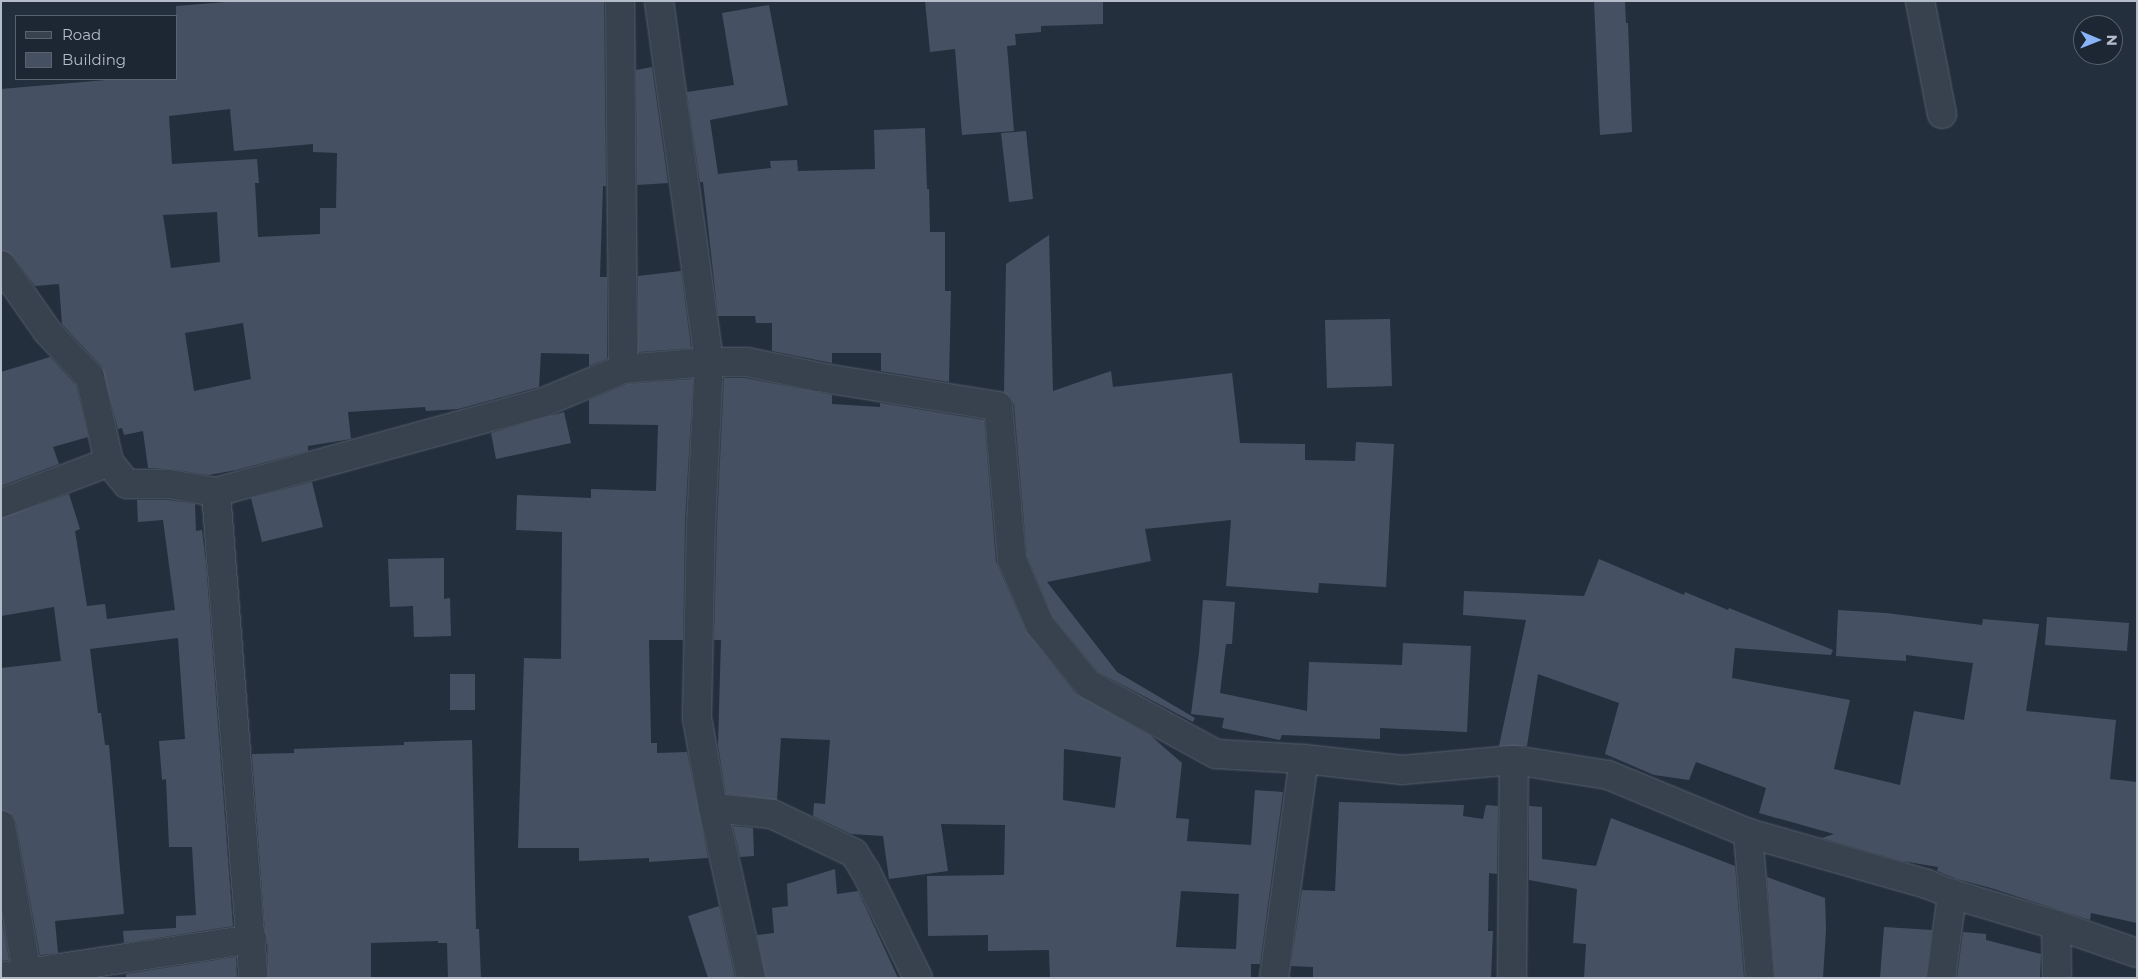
<!DOCTYPE html>
<style>
body{margin:0}
#map{position:relative;width:2138px;height:979px;overflow:hidden;background:#242f3e;font-family:Montserrat,sans-serif}
div>[style]{position:absolute}
.building>*{inset:0;background:#455162}
.roads{filter:drop-shadow(0 0 1px #565f6c) drop-shadow(0 0 1px #565f6c)}
.minor>*{height:28px;margin:-14px;padding:0 14px;transform-origin:14px;border-radius:14px;background:#38414e}
span{translate:-50% -50%;white-space:nowrap;text-align:center;line-height:1.15;-webkit-text-stroke:4px #1d2633;paint-order:stroke}
.frame{position:absolute;inset:0;border:2px solid #b4bcc9;pointer-events:none}
.legend{position:absolute;left:15px;top:15px;width:162px;height:65px;box-sizing:border-box;background:#1d2633;border:1px solid #59626f;margin:0;padding:6px 9px;list-style:none;font-size:15px;color:#b4bcc9}
.legend li{display:flex;align-items:center;gap:10px;height:25px}
.legend b{width:25px;border:1px solid #59626f}
.north{position:absolute;left:2073px;top:15px;width:50px;height:50px;box-sizing:border-box;background:#1d2633;border:1px solid #59626f;border-radius:50%;rotate:91deg;font-size:14px;font-weight:700;line-height:20px;text-align:center;color:#b4bcc9}
.north::after{content:'';display:block;margin:auto;width:18px;height:22px;background:#8ab4f8;clip-path:polygon(50% 0,100% 100%,50% 72%,0 100%)}
</style>
<div id="map">
<div class="building">
<i style="clip-path:polygon(evenodd,239px 1px,604px 1px,606px 186px,603px 186px,600px 277px,607px 277px,607px 359px,589px 366px,589px 354px,541px 353px,539px 387px,458px 409px,426px 411px,425px 407px,348px 412px,351px 439px,308px 446px,308px 451px,236px 470px,209px 475px,171px 469px,148px 468px,143px 431px,124px 435px,122px 428px,118px 429px,102px 367px,62px 324px,59px 284px,35px 286px,13px 256px,1px 250px,1px 89px,118px 79px,176px 79px,176px 6px,239px 1px,230px 109px,234px 151px,313px 144px,313px 152px,337px 153px,336px 208px,320px 208px,320px 234px,258px 237px,255px 183px,259px 183px,257px 159px,172px 164px,169px 116px,230px 109px,239px 1px,217px 212px,220px 262px,171px 268px,163px 215px,217px 212px,239px 1px,243px 323px,251px 379px,194px 391px,185px 333px,243px 323px)"></i>
<i style="clip-path:polygon(925px 1px,1103px 1px,1103px 24px,1041px 26px,1041px 32px,1015px 34px,1016px 45px,1007px 46px,1014px 131px,962px 135px,955px 49px,930px 52px)"></i>
<i style="clip-path:polygon(1594px 1px,1625px 1px,1626px 23px,1628px 23px,1632px 132px,1600px 135px)"></i>
<i style="clip-path:polygon(769px 5px,788px 105px,710px 120px,718px 174px,771px 168px,770px 161px,797px 160px,798px 171px,875px 169px,874px 130px,925px 128px,927px 189px,929px 189px,930px 232px,945px 232px,945px 291px,951px 291px,949px 382px,881px 371px,881px 353px,832px 353px,832px 363px,772px 351px,772px 323px,756px 323px,755px 316px,718px 316px,703px 182px,700px 182px,687px 92px,734px 85px,722px 13px)"></i>
<i style="clip-path:polygon(652px 67px,668px 183px,637px 185px,636px 70px)"></i>
<i style="clip-path:polygon(1026px 131px,1033px 199px,1009px 202px,1001px 133px)"></i>
<i style="clip-path:polygon(1049px 235px,1053px 391px,1111px 371px,1113px 387px,1232px 373px,1240px 443px,1305px 444px,1305px 460px,1355px 461px,1356px 442px,1394px 444px,1386px 587px,1319px 583px,1318px 593px,1226px 586px,1231px 520px,1145px 529px,1151px 561px,1047px 582px,1117px 672px,1195px 718px,1193px 722px,1098px 672px,1053px 617px,1027px 556px,1014px 405px,1011px 398px,1004px 392px,1006px 264px)"></i>
<i style="clip-path:polygon(681px 271px,691px 348px,638px 352px,638px 276px)"></i>
<i style="clip-path:polygon(1390px 319px,1392px 386px,1327px 388px,1325px 320px)"></i>
<i style="clip-path:polygon(50px 357px,76px 385px,88px 437px,53px 447px,59px 464px,1px 486px,1px 372px)"></i>
<i style="clip-path:polygon(evenodd,724px 378px,745px 378px,832px 395px,832px 404px,880px 407px,880px 403px,984px 420px,996px 562px,1026px 631px,1076px 694px,1151px 736px,1182px 763px,1176px 818px,1189px 819px,1187px 841px,1251px 845px,1255px 790px,1283px 792px,1260px 964px,1251px 964px,1251px 978px,1050px 978px,1049px 950px,988px 951px,988px 935px,928px 936px,927px 876px,1004px 875px,1005px 825px,941px 824px,948px 871px,889px 879px,883px 836px,851px 834px,813px 816px,814px 803px,825px 804px,830px 740px,781px 738px,777px 800px,726px 794px,718px 745px,721px 640px,714px 640px,717px 524px,724px 378px,1064px 749px,1121px 757px,1115px 808px,1063px 800px,1064px 749px,724px 378px,1181px 891px,1239px 894px,1236px 949px,1176px 947px,1181px 891px)"></i>
<i style="clip-path:polygon(693px 379px,685px 522px,683px 640px,649px 640px,651px 743px,657px 743px,657px 753px,687px 752px,708px 858px,649px 862px,649px 858px,579px 861px,579px 848px,518px 848px,524px 658px,561px 659px,562px 532px,516px 530px,517px 495px,591px 498px,591px 489px,656px 491px,658px 425px,589px 424px,589px 400px,627px 384px)"></i>
<i style="clip-path:polygon(564px 412px,571px 443px,496px 459px,491px 433px)"></i>
<i style="clip-path:polygon(312px 482px,323px 527px,262px 542px,251px 498px)"></i>
<i style="clip-path:polygon(69px 494px,80px 529px,75px 531px,87px 606px,105px 604px,107px 619px,175px 610px,163px 520px,138px 522px,137px 500px,168px 500px,195px 504px,196px 531px,202px 530px,206px 564px,233px 926px,124px 943px,123px 931px,176px 928px,176px 916px,196px 915px,192px 847px,169px 847px,166px 779px,162px 780px,159px 741px,185px 739px,178px 638px,90px 649px,98px 713px,101px 713px,105px 745px,109px 745px,124px 914px,55px 921px,58px 953px,40px 955px,16px 822px,13px 815px,1px 810px,1px 668px,61px 661px,54px 607px,1px 616px,1px 518px)"></i>
<i style="clip-path:polygon(444px 558px,444px 599px,450px 598px,451px 636px,414px 637px,413px 606px,390px 607px,388px 559px)"></i>
<i style="clip-path:polygon(1599px 559px,1684px 595px,1685px 592px,1728px 610px,1729px 608px,1833px 650px,1831px 655px,1735px 648px,1732px 678px,1850px 700px,1834px 769px,1900px 785px,1914px 711px,1964px 720px,1973px 663px,1906px 655px,1906px 661px,1836px 656px,1838px 610px,1886px 613px,1982px 625px,1983px 619px,2039px 624px,2026px 711px,2116px 720px,2110px 779px,2137px 782px,2137px 923px,2091px 913px,2090px 920px,1991px 888px,1957px 879px,1937px 871px,1938px 867px,1902px 861px,1822px 838px,1834px 834px,1759px 813px,1766px 788px,1696px 762px,1689px 780px,1654px 775px,1605px 754px,1619px 703px,1538px 674px,1527px 746px,1499px 746px,1526px 620px,1463px 615px,1464px 591px,1584px 596px)"></i>
<i style="clip-path:polygon(1203px 600px,1235px 602px,1232px 644px,1226px 644px,1220px 693px,1307px 711px,1309px 662px,1402px 665px,1403px 643px,1471px 646px,1467px 732px,1380px 728px,1380px 739px,1282px 735px,1280px 740px,1222px 728px,1224px 718px,1191px 714px,1199px 653px)"></i>
<i style="clip-path:polygon(2047px 617px,2129px 623px,2127px 651px,2045px 645px)"></i>
<i style="clip-path:polygon(450px 674px,475px 674px,475px 710px,450px 710px)"></i>
<i style="clip-path:polygon(472px 740px,476px 929px,479px 929px,481px 978px,448px 978px,447px 943px,438px 943px,438px 941px,371px 943px,371px 978px,268px 978px,267px 937px,265px 931px,252px 754px,294px 753px,294px 749px,404px 745px,404px 742px)"></i>
<i style="clip-path:polygon(1339px 802px,1464px 805px,1463px 816px,1483px 819px,1486px 805px,1498px 806px,1497px 874px,1489px 873px,1488px 931px,1493px 931px,1491px 978px,1313px 978px,1313px 967px,1291px 966px,1302px 890px,1335px 891px)"></i>
<i style="clip-path:polygon(1529px 806px,1542px 807px,1542px 859px,1596px 866px,1611px 818px,1735px 866px,1744px 978px,1584px 978px,1586px 944px,1573px 943px,1577px 889px,1529px 880px)"></i>
<i style="clip-path:polygon(733px 826px,753px 828px,754px 856px,740px 857px)"></i>
<i style="clip-path:polygon(835px 869px,837px 894px,858px 891px,898px 978px,766px 978px,757px 935px,774px 933px,772px 908px,788px 906px,787px 884px)"></i>
<i style="clip-path:polygon(1767px 877px,1825px 898px,1826px 930px,1823px 978px,1775px 978px)"></i>
<i style="clip-path:polygon(719px 906px,735px 978px,708px 978px,688px 916px)"></i>
<i style="clip-path:polygon(1px 916px,9px 960px,1px 961px)"></i>
<i style="clip-path:polygon(1884px 927px,1932px 930px,1926px 978px,1880px 978px)"></i>
<i style="clip-path:polygon(1963px 932px,1986px 934px,1986px 940px,2041px 954px,2040px 978px,1957px 978px)"></i>
<i style="clip-path:polygon(236px 957px,237px 978px,126px 978px,126px 974px)"></i>
</div>
<div class="roads">
<div class="minor">
<i style="left:620px;top:1px;width:368px;rotate:89.5deg"></i>
<i style="left:659px;top:1px;width:364px;rotate:82.1deg"></i>
<i style="left:709px;top:362px;width:161px;rotate:92.8deg"></i>
<i style="left:701px;top:523px;width:195px;rotate:91.2deg"></i>
<i style="left:697px;top:718px;width:91px;rotate:79.9deg"></i>
<i style="left:713px;top:808px;width:174px;rotate:77.4deg"></i>
<i style="left:1920px;top:1px;width:115px;rotate:79deg"></i>
<i style="left:1px;top:265px;width:80px;rotate:55.1deg"></i>
<i style="left:47px;top:331px;width:63px;rotate:46.9deg"></i>
<i style="left:90px;top:377px;width:87px;rotate:77.4deg"></i>
<i style="left:216px;top:492px;width:487px;rotate:85.6deg"></i>
<i style="left:1px;top:503px;width:116px;rotate:-20.8deg"></i>
<i style="left:109px;top:462px;width:28px;rotate:51deg"></i>
<i style="left:127px;top:484px;width:42px"></i>
<i style="left:169px;top:484px;width:48px;rotate:9.7deg"></i>
<i style="left:216px;top:492px;width:340px;rotate:-15.3deg"></i>
<i style="left:544px;top:402px;width:86px;rotate:-22.7deg"></i>
<i style="left:623px;top:369px;width:86px;rotate:-4.7deg"></i>
<i style="left:709px;top:362px;width:38px"></i>
<i style="left:747px;top:362px;width:73px;rotate:11.9deg"></i>
<i style="left:818px;top:377px;width:182px;rotate:9.2deg"></i>
<i style="left:998px;top:406px;width:155px;rotate:84.8deg"></i>
<i style="left:1012px;top:560px;width:71px;rotate:66.7deg"></i>
<i style="left:1040px;top:625px;width:76px;rotate:50.9deg"></i>
<i style="left:1088px;top:684px;width:146px;rotate:28.7deg"></i>
<i style="left:1216px;top:754px;width:88px;rotate:3.3deg"></i>
<i style="left:1304px;top:759px;width:99px;rotate:6.4deg"></i>
<i style="left:1402px;top:770px;width:112px;rotate:-5.1deg"></i>
<i style="left:1514px;top:760px;width:95px;rotate:9.1deg"></i>
<i style="left:1608px;top:775px;width:152px;rotate:22.5deg"></i>
<i style="left:1748px;top:833px;width:186px;rotate:15.9deg"></i>
<i style="left:1927px;top:884px;width:27px;rotate:22deg"></i>
<i style="left:1952px;top:894px;width:109px;rotate:16.6deg"></i>
<i style="left:2056px;top:925px;width:86px;rotate:19.1deg"></i>
<i style="left:713px;top:808px;width:59px;rotate:5.8deg"></i>
<i style="left:772px;top:814px;width:91px;rotate:25.4deg"></i>
<i style="left:854px;top:853px;width:22px;rotate:58deg"></i>
<i style="left:866px;top:872px;width:118px;rotate:63.9deg"></i>
<i style="left:1px;top:825px;width:155px;rotate:80deg"></i>
<i style="left:1748px;top:833px;width:145px;rotate:85.3deg"></i>
<i style="left:2056px;top:925px;width:53px;rotate:88.9deg"></i>
<i style="left:1px;top:977px;width:254px;rotate:-8.6deg"></i>
<i style="left:1274px;top:978px;width:221px;rotate:-82.2deg"></i>
<i style="left:1512px;top:978px;width:218px;rotate:-89.5deg"></i>
<i style="left:1941px;top:978px;width:85px;rotate:-82.5deg"></i>
</div>
</div>
<div class="frame"></div>
<ul class="legend">
<li><b style="height:6px;background:#38414e"></b>Road</li>
<li><b style="height:14px;background:#455162"></b>Building</li>
</ul>
<div class="north">N</div>
</div>
